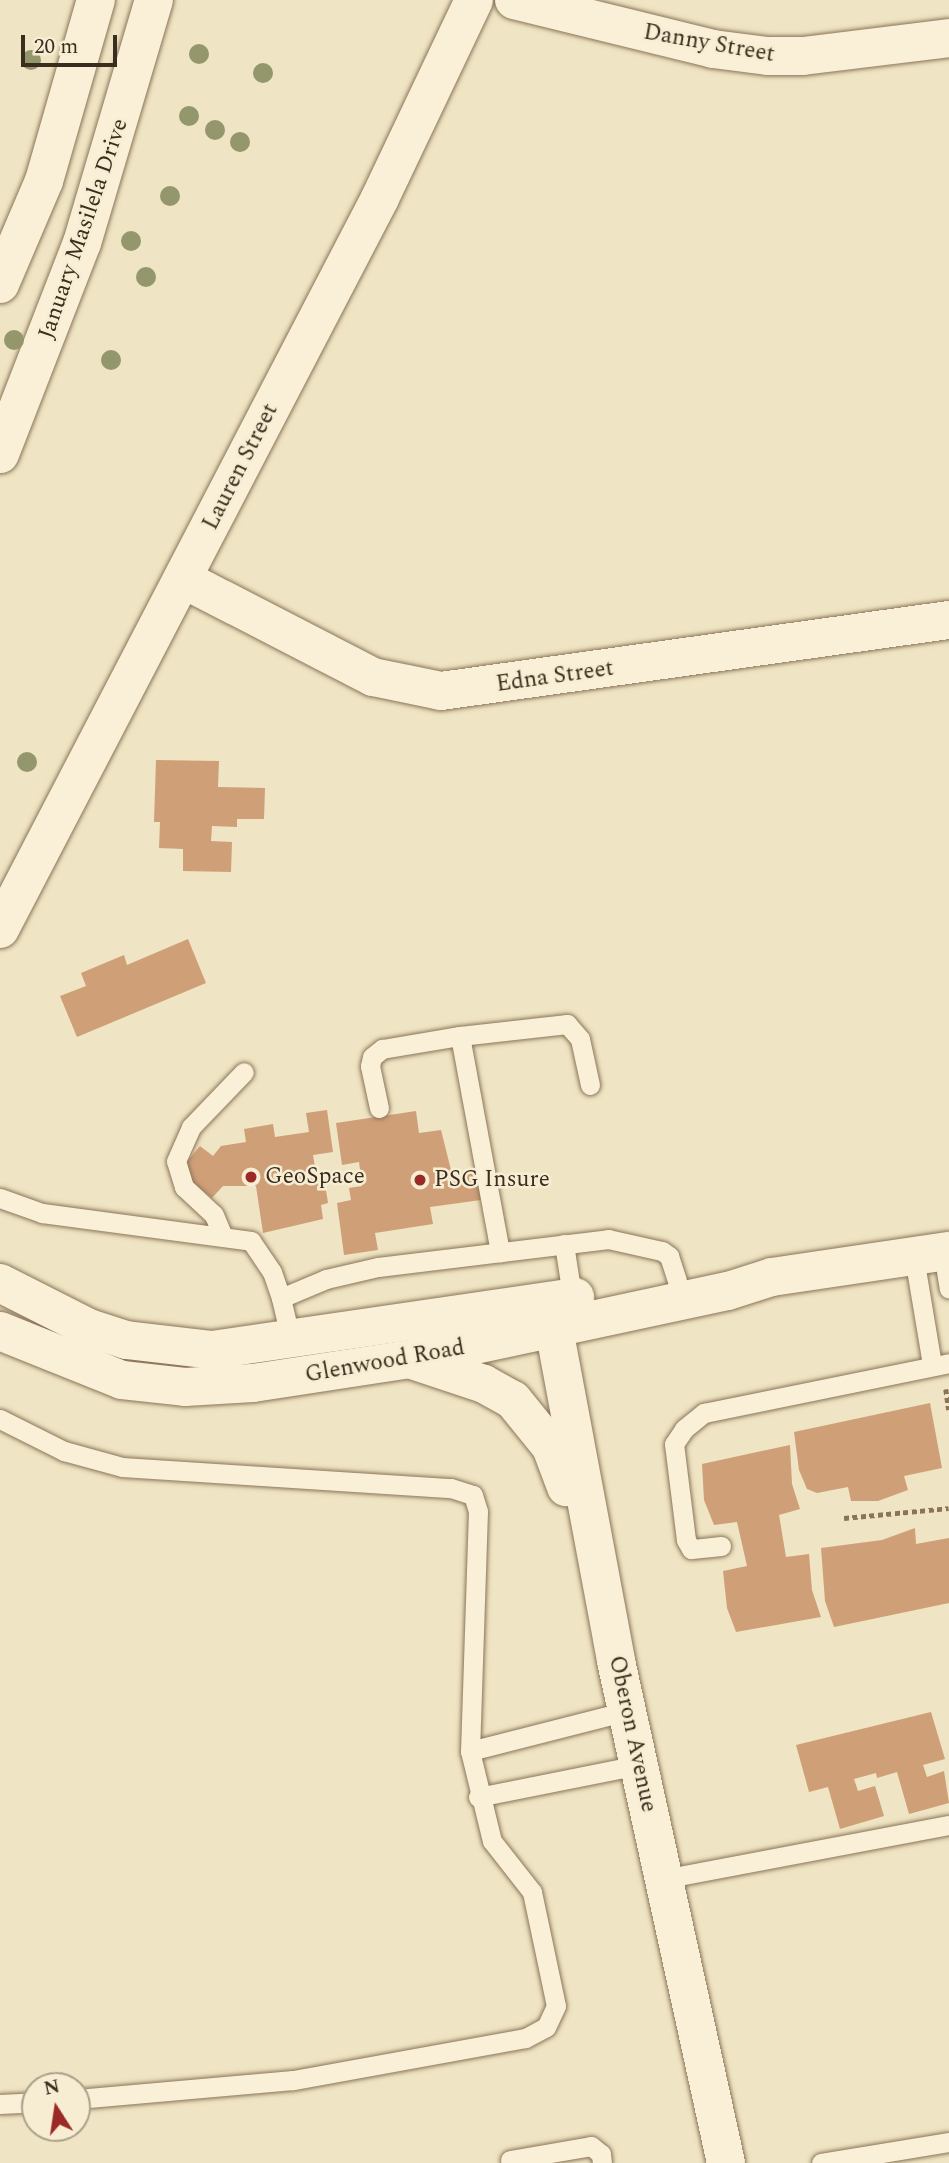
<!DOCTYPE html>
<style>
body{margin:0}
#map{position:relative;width:949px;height:2163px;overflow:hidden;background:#efe4c3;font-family:Spectral,serif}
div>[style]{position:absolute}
.building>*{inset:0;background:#cf9f78}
.path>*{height:4.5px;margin-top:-2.25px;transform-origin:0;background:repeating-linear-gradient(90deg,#8a7559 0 5px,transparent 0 8.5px)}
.roads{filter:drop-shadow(0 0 2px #8a7559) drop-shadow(0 0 2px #8a7559)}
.service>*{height:19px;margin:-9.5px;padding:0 9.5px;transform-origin:9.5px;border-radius:9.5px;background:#faf0d7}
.minor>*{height:38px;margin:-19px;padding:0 19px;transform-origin:19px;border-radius:19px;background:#faf0d7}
.tertiary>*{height:38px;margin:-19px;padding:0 19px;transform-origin:19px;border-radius:19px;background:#faf0d7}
.secondary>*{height:38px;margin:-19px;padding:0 19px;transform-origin:19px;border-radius:19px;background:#faf0d7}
.trees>*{width:20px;height:20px;margin:-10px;border-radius:50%;background:#94966c}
.dots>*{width:19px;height:19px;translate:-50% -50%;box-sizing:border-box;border:4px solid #f7edd3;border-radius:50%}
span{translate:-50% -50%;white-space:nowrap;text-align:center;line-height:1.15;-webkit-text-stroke:5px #f7edd3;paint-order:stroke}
.street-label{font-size:23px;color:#3a2c1e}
.poi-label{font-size:23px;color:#3a2c1e}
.left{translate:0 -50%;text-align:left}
.north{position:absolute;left:21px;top:2072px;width:70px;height:70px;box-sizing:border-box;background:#f7edd3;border:2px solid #aba08b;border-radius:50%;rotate:348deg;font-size:19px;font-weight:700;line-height:28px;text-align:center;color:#3a2c1e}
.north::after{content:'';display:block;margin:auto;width:24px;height:32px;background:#9b2a27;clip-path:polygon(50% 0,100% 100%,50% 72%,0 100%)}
.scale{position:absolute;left:21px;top:35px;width:96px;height:32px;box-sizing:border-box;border:4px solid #3a2c1e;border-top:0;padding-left:9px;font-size:21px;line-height:24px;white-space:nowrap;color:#3a2c1e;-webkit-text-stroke:5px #f7edd3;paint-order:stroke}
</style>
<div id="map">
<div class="building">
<i style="clip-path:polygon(156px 760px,219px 761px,218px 787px,265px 788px,264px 819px,237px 819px,237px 827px,212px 826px,211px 841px,232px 842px,231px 872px,183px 871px,183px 849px,159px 848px,160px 822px,154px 822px)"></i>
<i style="clip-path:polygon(188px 939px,206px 983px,77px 1037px,60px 996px,86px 986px,81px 973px,124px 955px,127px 965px)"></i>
<i style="clip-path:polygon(327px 1110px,333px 1152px,313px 1155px,318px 1185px,325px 1184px,328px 1203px,321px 1205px,323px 1219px,263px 1233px,256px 1186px,223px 1186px,212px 1198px,179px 1171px,200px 1146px,213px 1156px,221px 1146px,246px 1142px,244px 1129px,273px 1124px,275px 1137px,309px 1132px,306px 1113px)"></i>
<i style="clip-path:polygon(416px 1111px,419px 1133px,441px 1130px,452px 1174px,477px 1170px,481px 1200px,430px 1207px,433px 1224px,375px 1233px,378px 1250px,344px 1255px,337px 1203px,351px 1200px,349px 1188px,362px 1186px,359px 1162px,342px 1165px,336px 1123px)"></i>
<i style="clip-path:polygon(930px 1403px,942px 1468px,904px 1476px,908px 1490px,878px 1501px,851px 1501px,848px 1487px,817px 1493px,807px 1489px,799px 1470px,794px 1432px)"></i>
<i style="clip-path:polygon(790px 1445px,792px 1484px,800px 1509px,779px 1515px,786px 1557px,809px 1554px,812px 1590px,821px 1617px,736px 1632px,727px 1608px,723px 1571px,747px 1566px,737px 1522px,714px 1525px,704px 1500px,702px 1464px)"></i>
<i style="clip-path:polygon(915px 1528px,916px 1544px,949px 1538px,949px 1603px,834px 1627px,825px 1601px,821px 1548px,882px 1540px)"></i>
<i style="clip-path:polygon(931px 1712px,945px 1759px,923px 1765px,927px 1777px,944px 1771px,949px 1803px,909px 1814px,897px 1772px,877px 1778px,876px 1773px,854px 1779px,858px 1791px,875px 1786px,884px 1816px,840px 1829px,828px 1787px,809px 1792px,796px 1745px)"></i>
</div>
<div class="path">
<i style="left:946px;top:1389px;width:21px;rotate:82deg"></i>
<i style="left:844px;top:1518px;width:105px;rotate:-5.4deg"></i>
</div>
<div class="roads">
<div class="service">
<i style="left:460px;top:1036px;width:108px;rotate:-6.4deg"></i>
<i style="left:567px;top:1024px;width:20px;rotate:49deg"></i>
<i style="left:580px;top:1039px;width:47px;rotate:77.7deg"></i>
<i style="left:379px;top:1108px;width:43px;rotate:-102.1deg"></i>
<i style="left:370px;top:1066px;width:9px;rotate:-77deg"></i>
<i style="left:372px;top:1057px;width:13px;rotate:-39deg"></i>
<i style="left:382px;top:1049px;width:79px;rotate:-9.5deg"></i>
<i style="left:460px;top:1036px;width:220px;rotate:79.5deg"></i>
<i style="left:0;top:1198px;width:45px;rotate:19.7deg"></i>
<i style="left:42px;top:1213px;width:211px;rotate:7.6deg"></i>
<i style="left:251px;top:1241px;width:37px;rotate:56deg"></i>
<i style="left:272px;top:1272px;width:28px;rotate:71deg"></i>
<i style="left:222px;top:1234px;width:21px;rotate:-113deg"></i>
<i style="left:214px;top:1215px;width:41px;rotate:-137deg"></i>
<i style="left:184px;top:1187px;width:27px;rotate:-107deg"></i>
<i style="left:176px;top:1161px;width:37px;rotate:-66deg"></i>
<i style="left:191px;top:1127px;width:76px;rotate:-46.1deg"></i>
<i style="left:564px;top:1244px;width:59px;rotate:81.2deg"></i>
<i style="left:943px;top:1252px;width:37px;rotate:81deg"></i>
<i style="left:914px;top:1257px;width:109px;rotate:80.5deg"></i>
<i style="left:292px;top:1345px;width:48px;rotate:-103.2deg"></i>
<i style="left:281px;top:1298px;width:49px;rotate:-22.9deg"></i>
<i style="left:326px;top:1279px;width:53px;rotate:-13deg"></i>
<i style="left:378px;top:1267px;width:232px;rotate:-6.9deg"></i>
<i style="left:608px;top:1239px;width:55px;rotate:12.5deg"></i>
<i style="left:662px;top:1251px;width:9px;rotate:36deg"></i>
<i style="left:669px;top:1256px;width:26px;rotate:72deg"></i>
<i style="left:0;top:1419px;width:72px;rotate:26.6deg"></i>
<i style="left:64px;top:1451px;width:60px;rotate:15.4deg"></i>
<i style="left:122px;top:1467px;width:330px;rotate:3.7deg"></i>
<i style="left:451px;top:1488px;width:23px;rotate:18deg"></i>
<i style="left:473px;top:1495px;width:17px;rotate:73deg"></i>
<i style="left:478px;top:1511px;width:240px;rotate:91.9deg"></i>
<i style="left:470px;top:1751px;width:93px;rotate:76.3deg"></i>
<i style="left:492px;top:1841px;width:65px;rotate:51.9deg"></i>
<i style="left:532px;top:1892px;width:116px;rotate:78.1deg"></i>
<i style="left:556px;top:2006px;width:23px;rotate:115deg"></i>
<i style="left:546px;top:2027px;width:24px;rotate:152deg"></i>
<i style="left:525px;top:2038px;width:236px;rotate:169.7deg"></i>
<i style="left:293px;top:2080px;width:217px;rotate:175deg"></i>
<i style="left:721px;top:1546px;width:30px;rotate:174deg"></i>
<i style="left:691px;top:1549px;width:10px;rotate:-119deg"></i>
<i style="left:686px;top:1540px;width:97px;rotate:-97.1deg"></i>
<i style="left:674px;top:1444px;width:18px;rotate:-56deg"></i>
<i style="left:684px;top:1429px;width:26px;rotate:-39deg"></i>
<i style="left:704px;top:1413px;width:250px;rotate:-11.5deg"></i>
<i style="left:470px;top:1751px;width:162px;rotate:-14.3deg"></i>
<i style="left:478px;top:1797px;width:163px;rotate:-11.3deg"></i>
<i style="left:663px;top:1879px;width:291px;rotate:-10.7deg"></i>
<i style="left:0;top:2104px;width:35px;rotate:-3deg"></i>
<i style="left:510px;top:2160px;width:82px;rotate:-9.8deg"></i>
<i style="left:591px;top:2146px;width:13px;rotate:39deg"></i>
<i style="left:601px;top:2154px;width:9px;rotate:84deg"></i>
<i style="left:821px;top:2163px;width:130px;rotate:-9.3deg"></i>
</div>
<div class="minor">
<i style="left:514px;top:0;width:205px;rotate:13.8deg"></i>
<i style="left:713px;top:49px;width:55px;rotate:7.3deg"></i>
<i style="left:768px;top:56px;width:35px"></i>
<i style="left:803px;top:56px;width:147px;rotate:-7deg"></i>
<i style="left:183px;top:579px;width:214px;rotate:27.3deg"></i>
<i style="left:373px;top:677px;width:69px;rotate:11.6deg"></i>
<i style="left:441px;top:691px;width:513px;rotate:-7.96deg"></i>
<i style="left:0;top:929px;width:824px;rotate:-62.53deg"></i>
<i style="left:380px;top:198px;width:219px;rotate:-64.6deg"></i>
</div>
<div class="tertiary">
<i style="left:0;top:1283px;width:100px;rotate:26.8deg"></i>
<i style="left:89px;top:1328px;width:39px;rotate:18deg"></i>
<i style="left:126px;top:1340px;width:87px;rotate:6.6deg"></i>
<i style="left:212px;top:1350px;width:367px;rotate:-8.3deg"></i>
<i style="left:549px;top:1302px;width:365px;rotate:79.4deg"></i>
<i style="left:616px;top:1661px;width:514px;rotate:77.64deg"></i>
<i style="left:0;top:1331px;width:131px;rotate:21.9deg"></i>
<i style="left:122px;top:1380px;width:63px;rotate:6.3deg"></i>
<i style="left:185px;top:1387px;width:68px;rotate:-3.4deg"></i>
<i style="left:253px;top:1383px;width:159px;rotate:-8.7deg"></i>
<i style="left:410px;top:1359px;width:325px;rotate:-12.1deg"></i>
<i style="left:728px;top:1291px;width:46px;rotate:-17.7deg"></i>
<i style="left:772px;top:1277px;width:179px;rotate:-8.4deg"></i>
<i style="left:412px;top:1360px;width:76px;rotate:18.4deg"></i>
<i style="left:484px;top:1384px;width:33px;rotate:29deg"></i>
<i style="left:513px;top:1400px;width:60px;rotate:51deg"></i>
<i style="left:551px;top:1447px;width:43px;rotate:69.4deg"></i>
</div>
<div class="secondary">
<i style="left:0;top:284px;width:112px;rotate:-66.9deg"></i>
<i style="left:44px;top:181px;width:188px;rotate:-74deg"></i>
<i style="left:0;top:454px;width:226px;rotate:-68.8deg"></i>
<i style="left:82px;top:243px;width:253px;rotate:-73.5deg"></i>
</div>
</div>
<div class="trees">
<i style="left:199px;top:54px"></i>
<i style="left:31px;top:60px"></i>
<i style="left:263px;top:73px"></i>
<i style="left:189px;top:116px"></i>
<i style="left:215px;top:130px"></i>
<i style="left:240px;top:142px"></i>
<i style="left:170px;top:196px"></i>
<i style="left:131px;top:241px"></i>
<i style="left:146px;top:277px"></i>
<i style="left:14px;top:340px"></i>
<i style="left:111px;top:360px"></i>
<i style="left:27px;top:762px"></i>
</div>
<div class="dots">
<i style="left:251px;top:1177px;background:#9b2a27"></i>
<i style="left:420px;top:1180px;background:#9b2a27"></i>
</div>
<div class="street-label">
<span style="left:709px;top:44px;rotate:10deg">Danny Street</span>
<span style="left:84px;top:229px;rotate:-71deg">January Masilela Drive</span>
<span style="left:241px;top:467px;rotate:-63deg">Lauren Street</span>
<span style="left:555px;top:677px;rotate:-8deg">Edna Street</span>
<span style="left:385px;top:1362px;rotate:-10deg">Glenwood Road</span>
<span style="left:632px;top:1734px;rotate:78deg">Oberon Avenue</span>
</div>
<div class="poi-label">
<span class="left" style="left:265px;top:1177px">GeoSpace</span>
<span class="left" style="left:434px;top:1180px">PSG Insure</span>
</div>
<div class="north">N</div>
<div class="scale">20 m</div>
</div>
